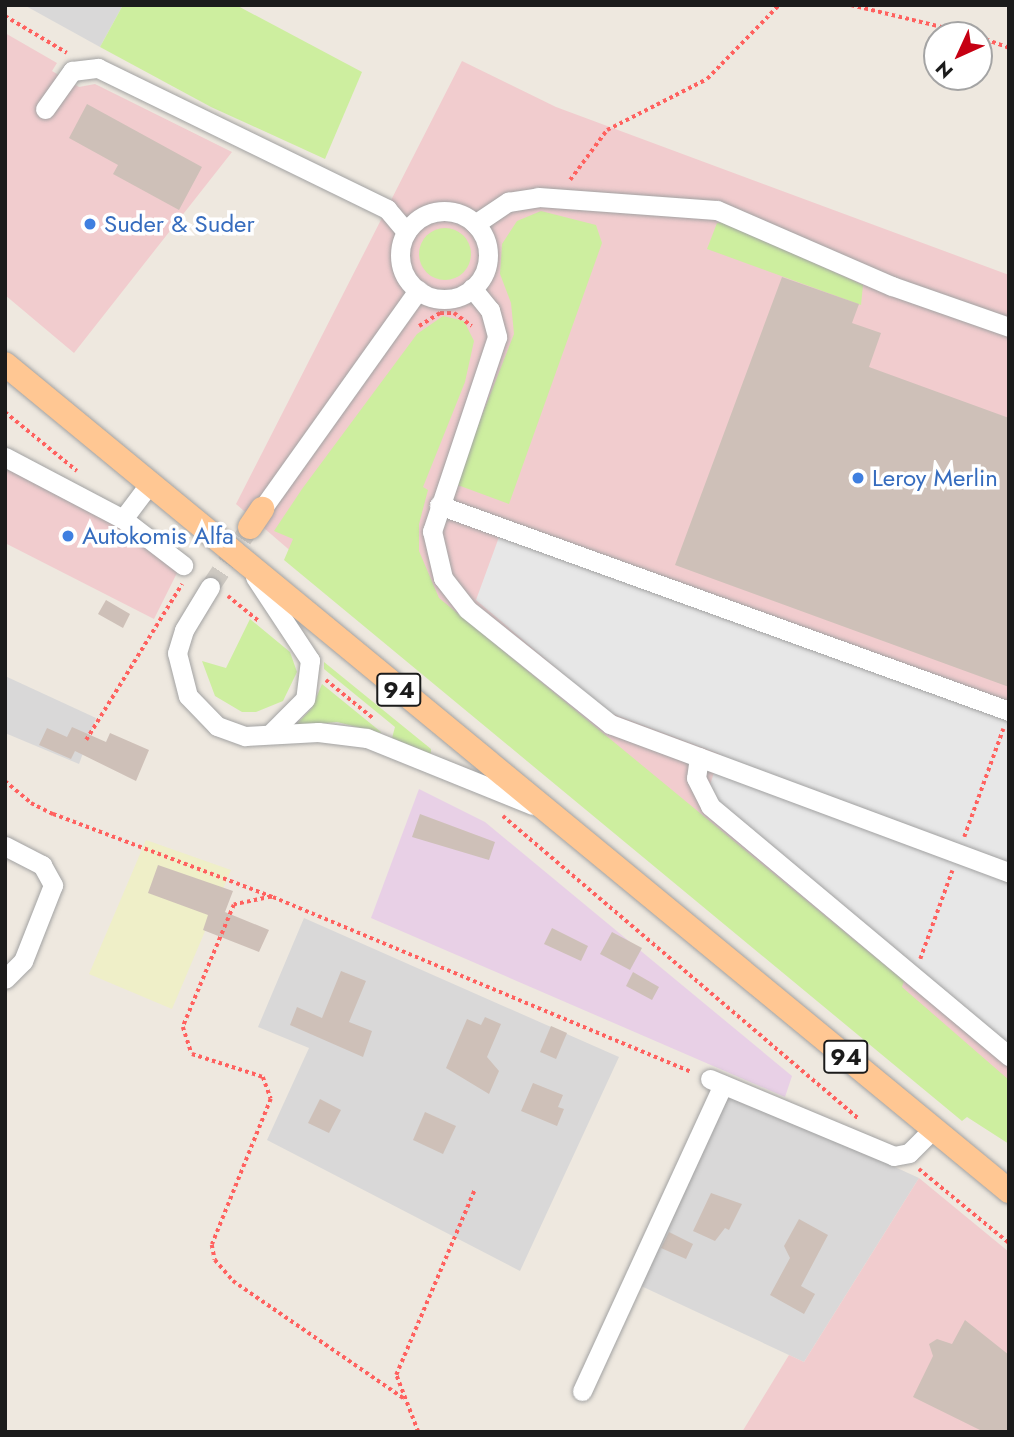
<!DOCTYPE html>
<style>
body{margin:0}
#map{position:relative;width:1014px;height:1437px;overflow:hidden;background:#eee8df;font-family:Jost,sans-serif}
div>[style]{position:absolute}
.residential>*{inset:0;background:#d9d8d8}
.commercial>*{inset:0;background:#f1ccce}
.industrial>*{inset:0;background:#e8d0e6}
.farmland>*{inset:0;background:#efefc8}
.grass>*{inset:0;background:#cdee9f}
.round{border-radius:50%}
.parking>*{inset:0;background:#e7e7e7}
.building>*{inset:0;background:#cec0b8}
.minor-tunnel>*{height:19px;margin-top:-9.5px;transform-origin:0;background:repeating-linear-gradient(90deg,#cec9c2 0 19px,transparent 0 29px)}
.path>*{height:3.5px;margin-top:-1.75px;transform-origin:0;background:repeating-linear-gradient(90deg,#ff615f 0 3.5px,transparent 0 7px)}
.roads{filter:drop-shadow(0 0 2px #a2a2a2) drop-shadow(0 0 2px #a2a2a2)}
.minor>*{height:19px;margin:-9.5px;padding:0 9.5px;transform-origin:9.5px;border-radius:9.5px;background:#fff}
.minor>.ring{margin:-9.5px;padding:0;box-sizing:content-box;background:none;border:19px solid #fff;border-radius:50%}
.major>*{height:24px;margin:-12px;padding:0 12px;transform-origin:12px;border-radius:12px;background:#ffc793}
.dots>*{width:19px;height:19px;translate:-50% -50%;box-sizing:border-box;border:4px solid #fff;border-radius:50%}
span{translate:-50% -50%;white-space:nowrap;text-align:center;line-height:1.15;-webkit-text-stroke:7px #fff;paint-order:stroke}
.shield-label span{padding:2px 5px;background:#fff;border:2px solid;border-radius:5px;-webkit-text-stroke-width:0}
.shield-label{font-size:23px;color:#1b1b1b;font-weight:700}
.shop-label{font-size:24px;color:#366cbe}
.left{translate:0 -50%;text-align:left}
.frame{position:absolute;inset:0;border:7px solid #1b1b1b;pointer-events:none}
.north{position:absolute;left:923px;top:21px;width:70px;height:70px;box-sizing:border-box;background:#fff;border:2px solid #a4a4a4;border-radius:50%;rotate:225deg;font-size:19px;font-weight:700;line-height:28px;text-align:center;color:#1b1b1b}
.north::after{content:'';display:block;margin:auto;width:24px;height:32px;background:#c60012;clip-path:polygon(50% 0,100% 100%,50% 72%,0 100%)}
</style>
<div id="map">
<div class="residential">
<i style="clip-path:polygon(24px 5px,123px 5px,100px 47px)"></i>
<i style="clip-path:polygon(5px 676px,96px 718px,79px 764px,5px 733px)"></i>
<i style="clip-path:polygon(304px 918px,619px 1057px,520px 1271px,267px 1140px,309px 1048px,258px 1027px)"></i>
<i style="clip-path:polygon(727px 1091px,919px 1178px,804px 1362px,639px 1285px)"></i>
</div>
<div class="commercial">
<i style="clip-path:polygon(5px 33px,57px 63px,52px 71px,79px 87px,95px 84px,232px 152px,74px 353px,5px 295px)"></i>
<i style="clip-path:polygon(462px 61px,556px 107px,1009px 275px,1009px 1137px,401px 646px,236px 504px)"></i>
<i style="clip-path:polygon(5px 466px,119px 528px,179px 569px,154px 619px,5px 543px)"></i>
<i style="clip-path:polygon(919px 1178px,1009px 1252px,1009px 1432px,742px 1432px,789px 1355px,804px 1362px)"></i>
</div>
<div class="industrial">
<i style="clip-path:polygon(419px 789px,485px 822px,792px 1076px,785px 1097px,371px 918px)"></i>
</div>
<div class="farmland">
<i style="clip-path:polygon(146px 840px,231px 870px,172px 1009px,89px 974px)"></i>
</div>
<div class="grass">
<i style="clip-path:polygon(123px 5px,236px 5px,362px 72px,325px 159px,211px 107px,100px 47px)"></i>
<i style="clip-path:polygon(541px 211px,596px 225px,602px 243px,509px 504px,455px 484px,514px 334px,511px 303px,500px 274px,502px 244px,517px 221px)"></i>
<i style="clip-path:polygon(723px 222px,863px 285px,861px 305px,707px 249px,717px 223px)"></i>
<i class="round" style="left:419px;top:228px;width:52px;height:52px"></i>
<i style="clip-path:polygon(443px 316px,464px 321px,474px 341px,465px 382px,423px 487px,428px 490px,419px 524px,419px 551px,439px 598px,904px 981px,902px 987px,1009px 1080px,1009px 1144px,967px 1117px,962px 1121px,284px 560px,293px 539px,274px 531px,302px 489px,417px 334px)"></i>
<i style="clip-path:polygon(250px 619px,290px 652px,297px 672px,283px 701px,256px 712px,242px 712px,215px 696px,202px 661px,226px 668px)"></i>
<i style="clip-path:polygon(324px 662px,431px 749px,431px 754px,392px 738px,395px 727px,324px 669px)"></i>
<i style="clip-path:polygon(322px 684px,381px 732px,381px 733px,337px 722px,295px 726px,312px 708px)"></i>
</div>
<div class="parking">
<i style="clip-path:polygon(499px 537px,1009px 718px,1009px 1047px,722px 809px,709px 788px,720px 754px,608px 712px,476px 600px)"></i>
</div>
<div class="building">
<i style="clip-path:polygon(87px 104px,202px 167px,179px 210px,113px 174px,118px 165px,69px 138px)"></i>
<i style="clip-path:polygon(782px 277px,859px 304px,852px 323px,881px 333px,869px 367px,1009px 418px,1009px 687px,675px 565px)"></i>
<i style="clip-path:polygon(106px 600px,130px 614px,123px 628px,98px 614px)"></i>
<i style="clip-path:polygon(72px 727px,106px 742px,110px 733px,149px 750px,136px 781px,75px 751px,71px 759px,39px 745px,47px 728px,67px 737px)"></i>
<i style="clip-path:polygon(420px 814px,495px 842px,489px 860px,412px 837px)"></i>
<i style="clip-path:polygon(158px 865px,233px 891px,225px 912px,269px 930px,259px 952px,203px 930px,208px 915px,148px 893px)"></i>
<i style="clip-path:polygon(552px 928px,588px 946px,581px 961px,544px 944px)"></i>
<i style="clip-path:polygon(612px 932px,642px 948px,630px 970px,600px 954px)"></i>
<i style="clip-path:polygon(341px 971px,366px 981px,349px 1022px,372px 1031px,363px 1057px,290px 1025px,297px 1007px,322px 1018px)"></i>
<i style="clip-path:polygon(633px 972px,659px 987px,652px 1000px,626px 986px)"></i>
<i style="clip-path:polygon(485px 1017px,501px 1024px,487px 1057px,499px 1071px,489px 1094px,446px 1068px,467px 1019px,481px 1025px)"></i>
<i style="clip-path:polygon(551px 1026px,567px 1033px,556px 1059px,540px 1052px)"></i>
<i style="clip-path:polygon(533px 1083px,563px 1095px,558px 1107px,564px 1109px,557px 1126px,521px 1111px)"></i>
<i style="clip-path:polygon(320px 1099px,341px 1110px,329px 1133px,308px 1123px)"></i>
<i style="clip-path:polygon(425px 1112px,456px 1126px,443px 1154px,413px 1140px)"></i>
<i style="clip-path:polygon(711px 1193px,742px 1204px,729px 1230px,725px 1228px,715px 1241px,693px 1231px)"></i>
<i style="clip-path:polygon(799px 1219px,828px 1235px,801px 1286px,815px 1294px,804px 1314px,770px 1295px,790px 1258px,784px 1246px)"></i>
<i style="clip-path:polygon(669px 1232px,693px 1244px,686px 1259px,661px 1248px)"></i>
<i style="clip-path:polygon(965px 1320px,1009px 1355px,1009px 1432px,984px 1432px,913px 1397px,933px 1356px,929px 1344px,937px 1339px,952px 1344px)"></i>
</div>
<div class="minor-tunnel">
<i style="left:210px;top:587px;width:72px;rotate:-56.3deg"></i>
</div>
<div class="path">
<i style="left:851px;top:5px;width:128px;rotate:13.6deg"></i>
<i style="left:5px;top:16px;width:72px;rotate:30.8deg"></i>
<i style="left:979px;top:37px;width:32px;rotate:20deg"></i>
<i style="left:570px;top:180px;width:62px;rotate:-53.5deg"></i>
<i style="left:607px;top:130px;width:112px;rotate:-27deg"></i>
<i style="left:707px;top:79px;width:103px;rotate:-45.8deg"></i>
<i style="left:419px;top:326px;width:25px;rotate:-32deg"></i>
<i style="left:440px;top:313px;width:14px"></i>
<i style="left:454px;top:313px;width:22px;rotate:36deg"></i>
<i style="left:5px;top:412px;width:93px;rotate:39.3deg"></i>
<i style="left:228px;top:596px;width:41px;rotate:39.1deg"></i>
<i style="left:326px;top:680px;width:62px;rotate:39.1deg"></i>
<i style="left:86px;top:740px;width:183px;rotate:-58.4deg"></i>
<i style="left:5px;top:781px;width:34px;rotate:40deg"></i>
<i style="left:31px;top:803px;width:25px;rotate:27deg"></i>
<i style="left:53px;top:814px;width:235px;rotate:20.7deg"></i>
<i style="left:273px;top:897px;width:454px;rotate:22.7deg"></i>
<i style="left:503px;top:816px;width:467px;rotate:40.4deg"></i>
<i style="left:964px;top:837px;width:115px;rotate:-70.1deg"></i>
<i style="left:271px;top:897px;width:38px;rotate:168deg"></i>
<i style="left:234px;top:905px;width:132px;rotate:112.7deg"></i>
<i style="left:183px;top:1027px;width:28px;rotate:72deg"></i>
<i style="left:192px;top:1054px;width:75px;rotate:17.9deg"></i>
<i style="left:263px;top:1077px;width:23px;rotate:70deg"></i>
<i style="left:271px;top:1099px;width:157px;rotate:112deg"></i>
<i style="left:212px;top:1245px;width:15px;rotate:79deg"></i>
<i style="left:215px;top:1260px;width:28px;rotate:49deg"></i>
<i style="left:233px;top:1281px;width:209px;rotate:34.5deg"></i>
<i style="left:920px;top:959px;width:94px;rotate:-70deg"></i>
<i style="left:919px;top:1169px;width:117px;rotate:39.4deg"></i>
<i style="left:418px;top:1432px;width:61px;rotate:-111.1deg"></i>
<i style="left:396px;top:1375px;width:202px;rotate:-67deg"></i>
</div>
<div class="roads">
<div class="minor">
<i style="left:45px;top:109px;width:47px;rotate:-54.6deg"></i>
<i style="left:72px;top:71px;width:26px;rotate:-7deg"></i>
<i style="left:98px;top:68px;width:322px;rotate:26deg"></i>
<i style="left:387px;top:209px;width:30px;rotate:50deg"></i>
<i class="ring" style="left:400px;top:211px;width:69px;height:69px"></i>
<i style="left:475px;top:224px;width:40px;rotate:-34deg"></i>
<i style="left:508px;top:202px;width:30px;rotate:-9deg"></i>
<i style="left:538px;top:197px;width:179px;rotate:4.2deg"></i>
<i style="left:717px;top:210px;width:191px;rotate:23.5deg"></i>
<i style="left:892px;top:286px;width:124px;rotate:19.3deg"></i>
<i style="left:472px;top:288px;width:28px;rotate:51deg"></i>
<i style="left:490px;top:310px;width:28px;rotate:75deg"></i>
<i style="left:497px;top:337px;width:205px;rotate:108.5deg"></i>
<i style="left:432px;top:531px;width:48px;rotate:76.8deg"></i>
<i style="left:443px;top:578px;width:39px;rotate:52deg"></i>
<i style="left:467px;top:609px;width:184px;rotate:38.8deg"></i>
<i style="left:610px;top:724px;width:426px;rotate:20.4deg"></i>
<i style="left:5px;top:457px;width:133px;rotate:27.7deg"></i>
<i style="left:123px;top:519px;width:76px;rotate:37.5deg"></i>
<i style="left:439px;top:505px;width:606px;rotate:19.87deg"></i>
<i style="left:262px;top:509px;width:269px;rotate:-54.5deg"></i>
<i style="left:123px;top:519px;width:45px;rotate:-53.1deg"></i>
<i style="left:255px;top:577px;width:100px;rotate:56.5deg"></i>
<i style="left:310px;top:660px;width:39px;rotate:97deg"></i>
<i style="left:305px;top:699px;width:49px;rotate:135deg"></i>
<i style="left:210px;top:587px;width:50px;rotate:121.2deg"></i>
<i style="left:184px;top:630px;width:24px;rotate:107deg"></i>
<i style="left:177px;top:653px;width:44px;rotate:75.7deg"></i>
<i style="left:188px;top:696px;width:42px;rotate:46deg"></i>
<i style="left:217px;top:726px;width:30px;rotate:20deg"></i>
<i style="left:245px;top:736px;width:73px;rotate:-3.1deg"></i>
<i style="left:318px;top:732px;width:49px;rotate:7deg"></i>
<i style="left:367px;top:738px;width:179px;rotate:22deg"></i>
<i style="left:699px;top:757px;width:21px;rotate:98deg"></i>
<i style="left:696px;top:778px;width:31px;rotate:63deg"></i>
<i style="left:710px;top:806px;width:390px;rotate:39.9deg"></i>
<i style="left:5px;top:846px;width:42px;rotate:27.2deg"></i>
<i style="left:42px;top:865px;width:23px;rotate:61deg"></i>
<i style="left:53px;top:885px;width:82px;rotate:111.5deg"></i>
<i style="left:23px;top:961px;width:25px;rotate:135deg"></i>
<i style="left:710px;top:1079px;width:199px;rotate:22.7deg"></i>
<i style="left:894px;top:1156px;width:15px;rotate:-11deg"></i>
<i style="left:909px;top:1153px;width:34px;rotate:-45deg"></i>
<i style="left:582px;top:1391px;width:337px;rotate:-65.3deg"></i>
</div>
<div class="major">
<i style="left:5px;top:364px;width:1301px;rotate:39.48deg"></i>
<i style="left:250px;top:527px;width:22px;rotate:-56deg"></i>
</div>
</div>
<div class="dots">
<i style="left:90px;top:224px;background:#3f7fe0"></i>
<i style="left:858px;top:478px;background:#3f7fe0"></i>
<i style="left:68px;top:536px;background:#3f7fe0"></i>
</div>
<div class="shield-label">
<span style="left:399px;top:690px">94</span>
<span style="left:846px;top:1057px">94</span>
</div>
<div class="shop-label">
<span class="left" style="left:104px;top:224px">Suder &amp; Suder</span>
<span class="left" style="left:872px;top:478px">Leroy Merlin</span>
<span class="left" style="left:82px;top:536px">Autokomis Alfa</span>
</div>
<div class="frame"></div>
<div class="north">N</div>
</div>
